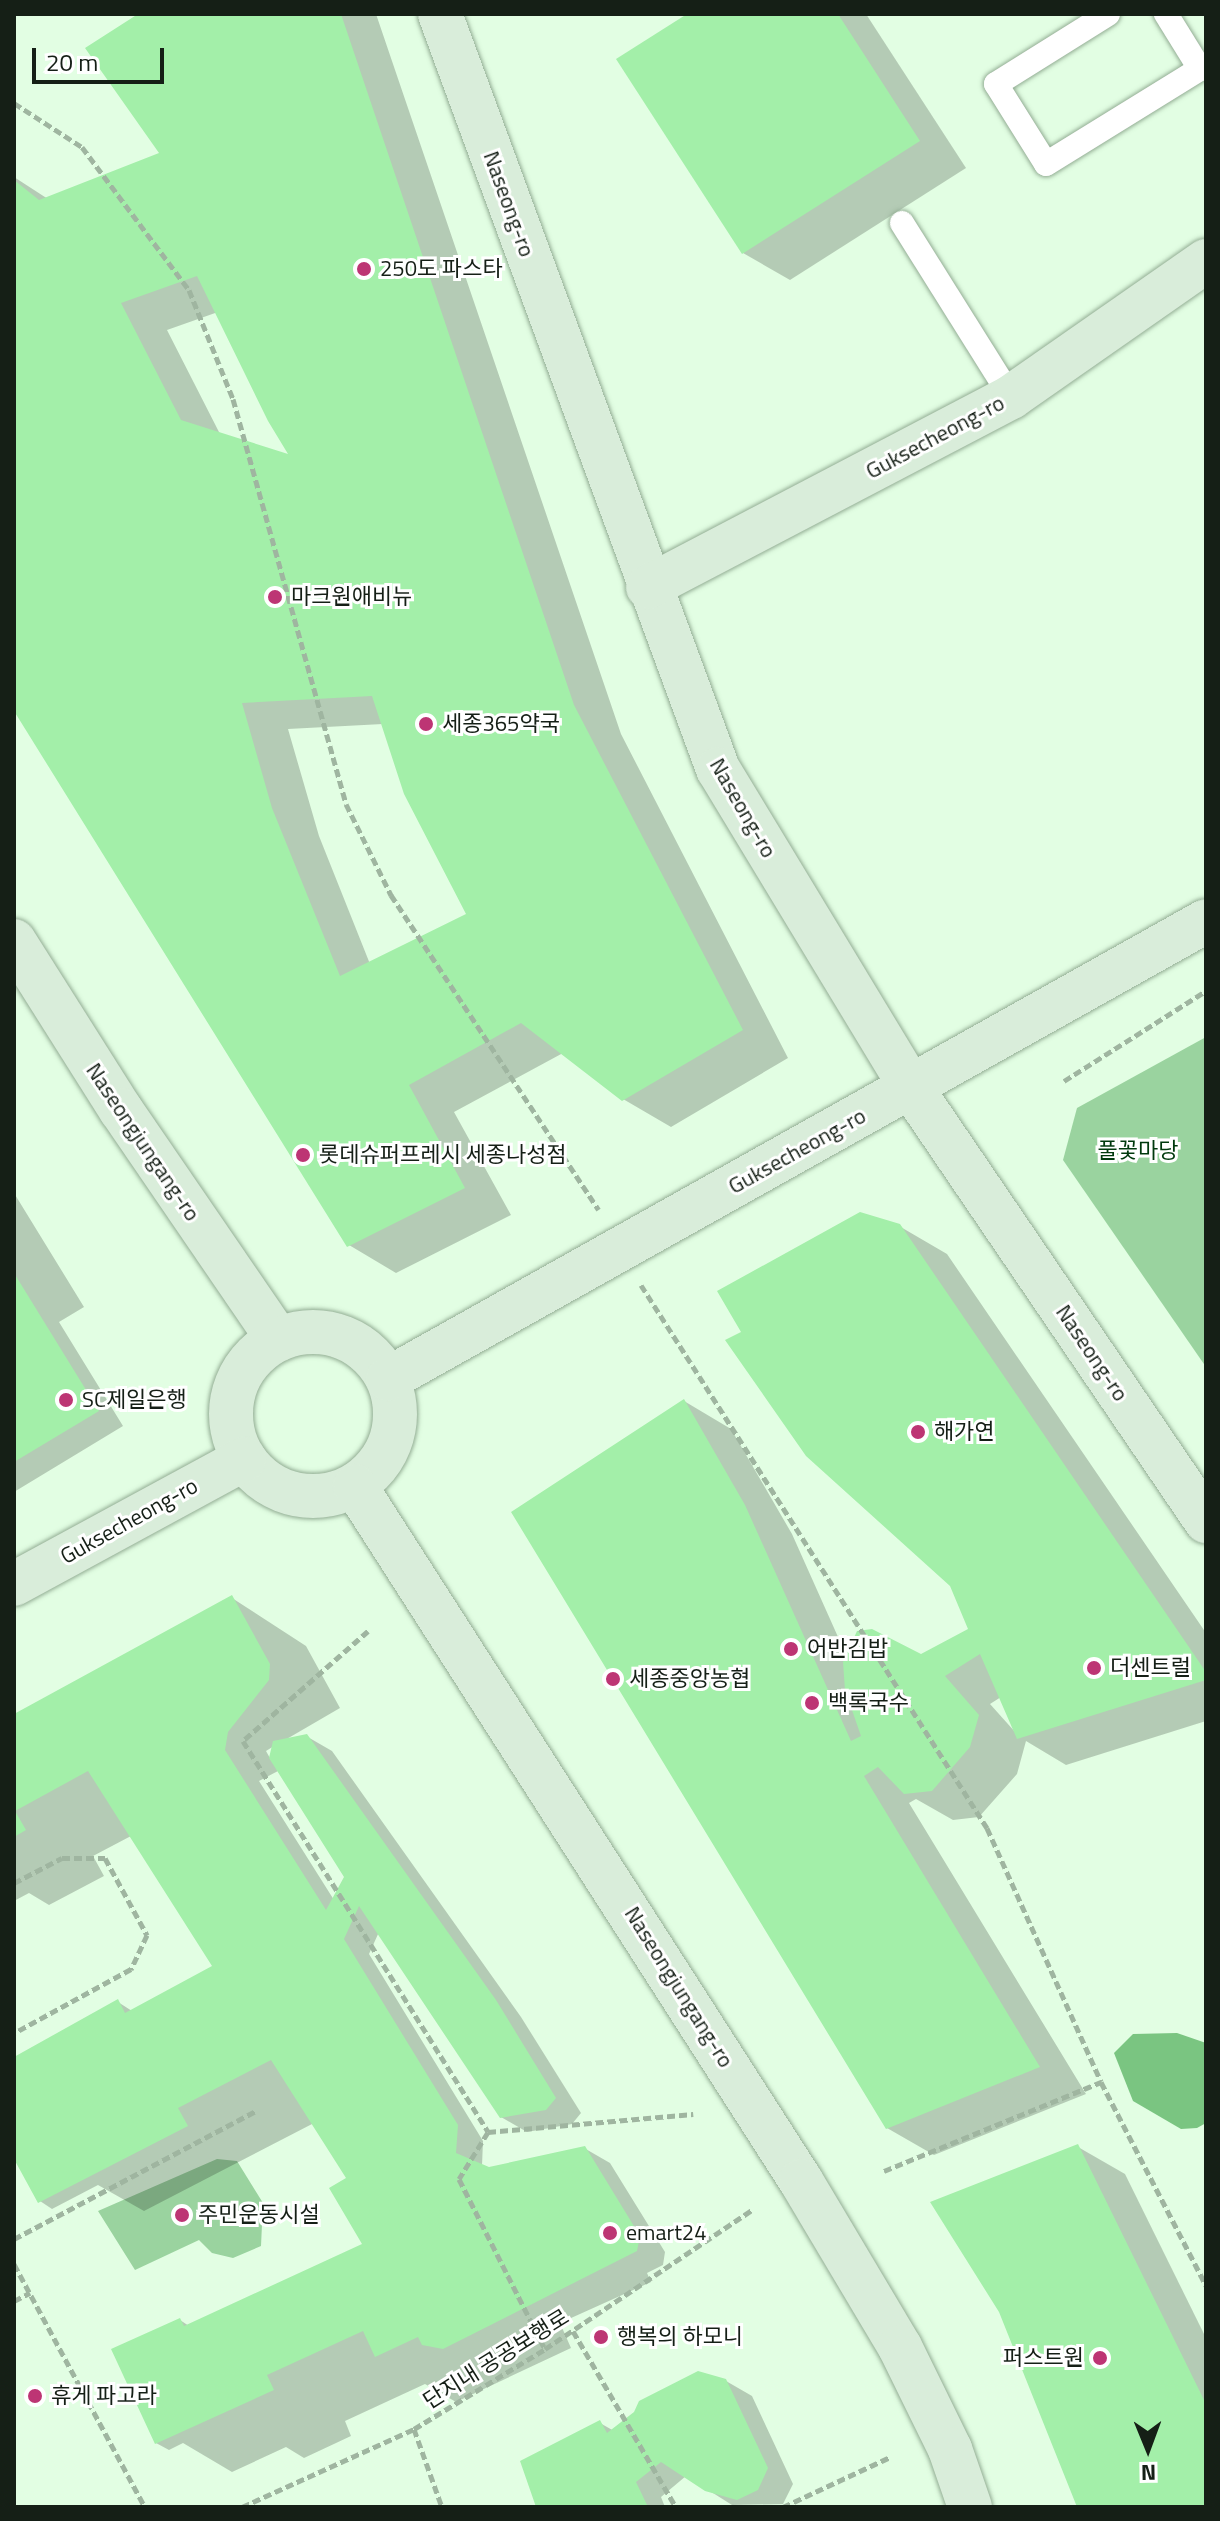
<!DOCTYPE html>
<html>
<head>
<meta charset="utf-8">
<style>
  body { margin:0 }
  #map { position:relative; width:1220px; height:2521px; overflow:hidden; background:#e2fee3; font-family:"Titillium Web","Noto Sans KR",sans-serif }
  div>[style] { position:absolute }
  .green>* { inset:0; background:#9ad39f }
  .water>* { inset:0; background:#7ac581 }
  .shadow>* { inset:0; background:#0003 }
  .building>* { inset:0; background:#a3efa9 }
  .path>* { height:5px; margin-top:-2.5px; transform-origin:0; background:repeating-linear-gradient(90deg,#9fb5a0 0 8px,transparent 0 12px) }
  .roads { filter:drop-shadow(0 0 2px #93ad94) drop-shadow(0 0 2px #93ad94) }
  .lane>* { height:24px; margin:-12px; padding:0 12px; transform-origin:12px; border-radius:12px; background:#fff }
  .secondary>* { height:44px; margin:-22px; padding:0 22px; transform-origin:22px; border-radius:22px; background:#d9edda }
  .secondary>.ring { margin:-22px; padding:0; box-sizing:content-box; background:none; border:44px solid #d9edda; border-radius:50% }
  .dots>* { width:22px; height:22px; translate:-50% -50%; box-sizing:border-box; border:4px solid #fff; border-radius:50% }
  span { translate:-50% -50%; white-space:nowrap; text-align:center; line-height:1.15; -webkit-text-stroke:6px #fff; paint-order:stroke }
  .street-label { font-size:22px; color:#151f16 }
  .poi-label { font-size:22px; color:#151f16 }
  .left { translate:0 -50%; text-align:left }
  .right { translate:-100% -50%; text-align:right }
  .park-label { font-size:22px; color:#00390d }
  .frame { position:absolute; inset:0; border:16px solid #151f16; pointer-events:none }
  .north { position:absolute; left:1108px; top:2409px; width:80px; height:80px; -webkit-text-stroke:6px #fff; paint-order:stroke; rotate:179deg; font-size:22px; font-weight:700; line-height:32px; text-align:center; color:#151f16 }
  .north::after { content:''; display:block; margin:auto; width:28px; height:36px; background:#151f16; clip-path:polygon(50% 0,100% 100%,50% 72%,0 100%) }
  .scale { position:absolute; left:32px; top:48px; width:132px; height:36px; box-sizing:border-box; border:4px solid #151f16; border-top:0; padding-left:10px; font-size:24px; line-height:28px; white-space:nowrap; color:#151f16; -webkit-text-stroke:6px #fff; paint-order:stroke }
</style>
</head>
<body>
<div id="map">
  <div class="green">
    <div style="clip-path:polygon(1206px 1037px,1206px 1367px,1063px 1160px,1077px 1108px)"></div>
    <div style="clip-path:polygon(217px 2159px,237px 2161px,263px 2203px,261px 2246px,233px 2258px,212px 2253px,199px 2240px,135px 2270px,98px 2211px)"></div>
  </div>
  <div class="water">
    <div style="clip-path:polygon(1177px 2033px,1206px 2043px,1206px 2123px,1197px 2128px,1181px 2129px,1133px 2101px,1114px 2053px,1133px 2034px)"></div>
  </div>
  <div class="shadow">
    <div style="clip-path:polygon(evenodd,142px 14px,376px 14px,621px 734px,788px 1058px,671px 1127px,623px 1099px,563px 1053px,454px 1112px,511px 1215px,396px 1273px,349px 1245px,14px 705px,14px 177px,48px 199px,162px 154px,142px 14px,218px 312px,292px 457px,220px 434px,167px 330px,218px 312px,142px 14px,383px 724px,469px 915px,370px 964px,319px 836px,288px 729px,383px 724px)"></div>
    <div style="clip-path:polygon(691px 14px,866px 14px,966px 168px,790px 280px,743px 253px)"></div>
    <div style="clip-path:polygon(14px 1193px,84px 1307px,59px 1322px,123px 1426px,14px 1492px)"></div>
    <div style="clip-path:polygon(evenodd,899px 1226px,947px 1254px,1206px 1633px,1206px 1721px,1066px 1765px,1026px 1741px,1017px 1774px,979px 1817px,953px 1820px,916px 1799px,909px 1803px,1086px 2094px,934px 2155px,887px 2128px,684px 1401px,731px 1429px,792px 1534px,847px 1657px,921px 1656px,971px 1630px,899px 1226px,1001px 1697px,1016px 1733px,990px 1704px,1001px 1697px)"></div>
    <div style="clip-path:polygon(evenodd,232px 1598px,306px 1646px,340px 1708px,285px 1740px,306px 1736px,332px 1751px,521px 2017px,581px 2113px,572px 2124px,527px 2132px,501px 2117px,379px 1932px,369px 1954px,483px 2141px,482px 2166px,489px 2169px,584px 2148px,610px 2163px,665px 2252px,663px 2265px,647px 2273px,651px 2282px,560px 2323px,571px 2348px,456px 2402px,425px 2384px,345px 2421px,351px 2436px,304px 2458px,286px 2447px,232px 2472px,183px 2443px,169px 2450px,156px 2443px,180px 2320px,189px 2326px,365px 2245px,349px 2178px,314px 2123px,144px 2211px,98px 2185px,52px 2209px,40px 2201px,14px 2155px,14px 2059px,118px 2002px,132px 2011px,215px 1967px,131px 1836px,93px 1856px,104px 1876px,49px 1905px,29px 1893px,14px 1901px,14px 1716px,232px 1598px,274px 1746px,271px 1760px,266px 1751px,274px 1746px,232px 1598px,278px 1771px,346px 1877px,334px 1900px,259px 1781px,278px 1771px)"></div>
    <div style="clip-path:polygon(1078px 2147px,1125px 2174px,1206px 2338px,1206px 2507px,1079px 2507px)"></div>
    <div style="clip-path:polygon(726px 2381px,752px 2396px,793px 2484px,783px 2504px,732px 2505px,686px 2476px,661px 2497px,665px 2507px,538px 2507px,600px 2423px,614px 2431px)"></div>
  </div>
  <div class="building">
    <div style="clip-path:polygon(evenodd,138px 14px,341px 14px,574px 705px,743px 1030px,622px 1101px,521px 1023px,409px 1085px,465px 1188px,347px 1247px,14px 711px,14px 180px,39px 200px,159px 153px,85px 48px,138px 14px,197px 276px,268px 421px,288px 454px,181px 420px,121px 303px,197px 276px,138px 14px,372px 696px,404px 794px,466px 914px,340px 976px,272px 808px,242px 703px,372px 696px)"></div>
    <div style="clip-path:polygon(687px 14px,838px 14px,920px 141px,742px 254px,616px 59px)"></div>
    <div style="clip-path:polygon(860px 1212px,900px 1224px,1206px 1672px,1206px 1680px,1017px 1739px,980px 1654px,945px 1676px,979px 1715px,970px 1747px,932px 1791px,904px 1794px,878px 1767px,864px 1776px,1040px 2067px,886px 2129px,511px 1512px,684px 1399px,745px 1505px,851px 1741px,861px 1736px,845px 1690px,843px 1662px,857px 1631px,872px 1629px,921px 1654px,968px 1629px,950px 1586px,806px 1456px,725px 1340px,741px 1332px,717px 1291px)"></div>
    <div style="clip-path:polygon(14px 1273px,99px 1411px,14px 1462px)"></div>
    <div style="clip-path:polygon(232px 1595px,270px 1664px,269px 1680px,228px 1732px,225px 1750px,326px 1910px,344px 1877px,269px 1758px,273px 1741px,307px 1734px,496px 2000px,556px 2098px,546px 2110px,500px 2118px,359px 1906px,344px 1939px,458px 2125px,456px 2153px,489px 2167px,585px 2146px,640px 2236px,637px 2251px,443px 2349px,422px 2345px,418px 2337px,375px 2357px,363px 2331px,267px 2375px,274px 2390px,155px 2444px,111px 2349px,180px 2318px,184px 2326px,362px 2244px,329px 2188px,346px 2178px,271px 2060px,178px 2108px,188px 2126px,38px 2203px,14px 2159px,14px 2057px,118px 1999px,125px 2013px,212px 1966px,88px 1771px,15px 1811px,26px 1830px,14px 1837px,14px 1714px)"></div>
    <div style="clip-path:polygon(1078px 2144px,1206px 2404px,1206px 2507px,1077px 2507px,999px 2312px,930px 2202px)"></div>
    <div style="clip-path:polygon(698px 2371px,726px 2379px,768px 2468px,758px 2490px,737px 2500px,705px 2491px,661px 2462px,636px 2482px,648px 2507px,536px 2507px,520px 2461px,600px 2420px,607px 2433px,634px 2412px,639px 2401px)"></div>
  </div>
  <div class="path">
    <div style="left:14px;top:103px;width:81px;rotate:32.9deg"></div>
    <div style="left:82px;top:147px;width:179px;rotate:53.2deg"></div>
    <div style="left:189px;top:290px;width:118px;rotate:68deg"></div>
    <div style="left:233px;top:399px;width:420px;rotate:74.4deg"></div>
    <div style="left:346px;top:804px;width:102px;rotate:63.7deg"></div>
    <div style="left:391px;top:895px;width:377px;rotate:56.6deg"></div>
    <div style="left:1064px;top:1081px;width:168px;rotate:-32.4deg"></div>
    <div style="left:641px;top:1285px;width:644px;rotate:57.49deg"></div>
    <div style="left:987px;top:1828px;width:278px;rotate:65.8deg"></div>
    <div style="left:1101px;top:2082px;width:229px;rotate:62.7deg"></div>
    <div style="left:368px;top:1631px;width:167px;rotate:138.7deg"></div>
    <div style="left:243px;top:1741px;width:461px;rotate:57.9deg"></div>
    <div style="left:488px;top:2132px;width:55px;rotate:121.7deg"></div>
    <div style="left:459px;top:2179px;width:191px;rotate:63.2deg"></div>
    <div style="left:14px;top:1883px;width:54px;rotate:-27.5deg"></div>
    <div style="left:62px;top:1858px;width:43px"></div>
    <div style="left:105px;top:1858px;width:88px;rotate:61.4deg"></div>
    <div style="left:147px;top:1935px;width:38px;rotate:115deg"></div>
    <div style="left:131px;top:1969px;width:133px;rotate:151.3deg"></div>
    <div style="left:488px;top:2132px;width:206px;rotate:-5deg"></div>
    <div style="left:884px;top:2171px;width:235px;rotate:-22.3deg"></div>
    <div style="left:14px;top:2239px;width:274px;rotate:-27.9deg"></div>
    <div style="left:14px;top:2264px;width:276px;rotate:61.7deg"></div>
    <div style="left:14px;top:2301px;width:18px;rotate:-27deg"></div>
    <div style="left:573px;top:2331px;width:204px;rotate:59.7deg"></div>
    <div style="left:414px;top:2429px;width:83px;rotate:70.3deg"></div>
    <div style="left:242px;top:2507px;width:189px;rotate:-24.4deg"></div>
    <div style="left:414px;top:2429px;width:153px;rotate:-31.4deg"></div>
    <div style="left:545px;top:2349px;width:249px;rotate:-33.9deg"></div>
    <div style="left:783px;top:2507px;width:118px;rotate:-25deg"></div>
  </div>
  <div class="roads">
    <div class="lane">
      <div style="left:1108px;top:14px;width:132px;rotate:148deg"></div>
      <div style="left:996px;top:84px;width:94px;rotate:58deg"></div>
      <div style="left:1046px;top:164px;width:181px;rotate:-31.7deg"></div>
      <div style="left:1200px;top:69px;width:65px;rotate:-121.7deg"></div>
      <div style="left:902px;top:223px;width:205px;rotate:57.9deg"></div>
    </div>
    <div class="secondary">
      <div style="left:440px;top:14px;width:805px;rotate:69.79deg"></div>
      <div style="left:718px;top:769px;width:374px;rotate:58.8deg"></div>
      <div style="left:912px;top:1089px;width:523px;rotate:55.76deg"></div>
      <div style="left:648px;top:587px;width:410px;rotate:-27.6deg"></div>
      <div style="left:1011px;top:397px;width:238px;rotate:-34.9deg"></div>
      <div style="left:14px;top:941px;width:200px;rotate:57.7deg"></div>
      <div style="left:121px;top:1110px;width:278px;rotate:55.6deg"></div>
      <div class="ring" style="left:231px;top:1332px;width:120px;height:120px"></div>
      <div style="left:388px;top:1379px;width:937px;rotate:-29.24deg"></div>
      <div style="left:355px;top:1486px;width:826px;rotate:57.31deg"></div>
      <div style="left:801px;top:2181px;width:193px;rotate:59.2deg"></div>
      <div style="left:900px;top:2347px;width:114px;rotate:63.9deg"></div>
      <div style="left:950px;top:2449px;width:61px;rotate:71deg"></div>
      <div style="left:14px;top:1584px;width:262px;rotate:-28.5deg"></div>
    </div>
  </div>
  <div class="dots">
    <div style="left:364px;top:269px;background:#bd3574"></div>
    <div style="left:275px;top:597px;background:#bd3574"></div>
    <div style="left:426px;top:724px;background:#bd3574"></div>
    <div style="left:303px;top:1155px;background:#bd3574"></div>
    <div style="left:66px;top:1400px;background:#bd3574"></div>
    <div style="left:918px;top:1432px;background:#bd3574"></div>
    <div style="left:791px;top:1649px;background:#bd3574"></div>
    <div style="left:1094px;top:1668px;background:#bd3574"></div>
    <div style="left:613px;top:1679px;background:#bd3574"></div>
    <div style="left:812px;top:1703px;background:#bd3574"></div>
    <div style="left:182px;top:2215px;background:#bd3574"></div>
    <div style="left:610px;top:2233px;background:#bd3574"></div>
    <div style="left:601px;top:2337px;background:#bd3574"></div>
    <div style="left:1100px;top:2358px;background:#bd3574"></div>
    <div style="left:35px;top:2396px;background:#bd3574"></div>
  </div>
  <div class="street-label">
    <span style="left:509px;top:204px;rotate:70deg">Naseong-ro</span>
    <span style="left:935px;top:437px;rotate:-28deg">Guksecheong-ro</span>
    <span style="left:743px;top:808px;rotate:60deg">Naseong-ro</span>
    <span style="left:143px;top:1142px;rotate:56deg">Naseongjungang-ro</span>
    <span style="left:797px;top:1151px;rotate:-29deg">Guksecheong-ro</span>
    <span style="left:1092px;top:1353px;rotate:56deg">Naseong-ro</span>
    <span style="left:129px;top:1521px;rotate:-29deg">Guksecheong-ro</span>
    <span style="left:679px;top:1987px;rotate:58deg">Naseongjungang-ro</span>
    <span style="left:496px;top:2359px;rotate:-32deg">단지내 공공보행로</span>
  </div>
  <div class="poi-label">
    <span class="left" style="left:380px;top:269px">250도 파스타</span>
    <span class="left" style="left:291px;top:597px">마크원애비뉴</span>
    <span class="left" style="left:442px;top:724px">세종365약국</span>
    <span class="left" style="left:319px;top:1155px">롯데슈퍼프레시 세종나성점</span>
    <span class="left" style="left:82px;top:1400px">SC제일은행</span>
    <span class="left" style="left:934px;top:1432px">해가연</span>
    <span class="left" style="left:807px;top:1649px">어반김밥</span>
    <span class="left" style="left:1110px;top:1668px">더센트럴</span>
    <span class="left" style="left:629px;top:1679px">세종중앙농협</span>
    <span class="left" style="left:828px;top:1703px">백록국수</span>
    <span class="left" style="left:198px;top:2215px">주민운동시설</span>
    <span class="left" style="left:626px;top:2233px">emart24</span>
    <span class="left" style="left:617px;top:2337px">행복의 하모니</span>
    <span class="right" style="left:1084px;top:2358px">퍼스트원</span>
    <span class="left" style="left:51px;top:2396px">휴게 파고라</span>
  </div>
  <div class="park-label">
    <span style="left:1138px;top:1151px">풀꽃마당</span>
  </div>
  <div class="frame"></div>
  <div class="north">N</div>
  <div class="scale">20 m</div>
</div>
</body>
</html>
